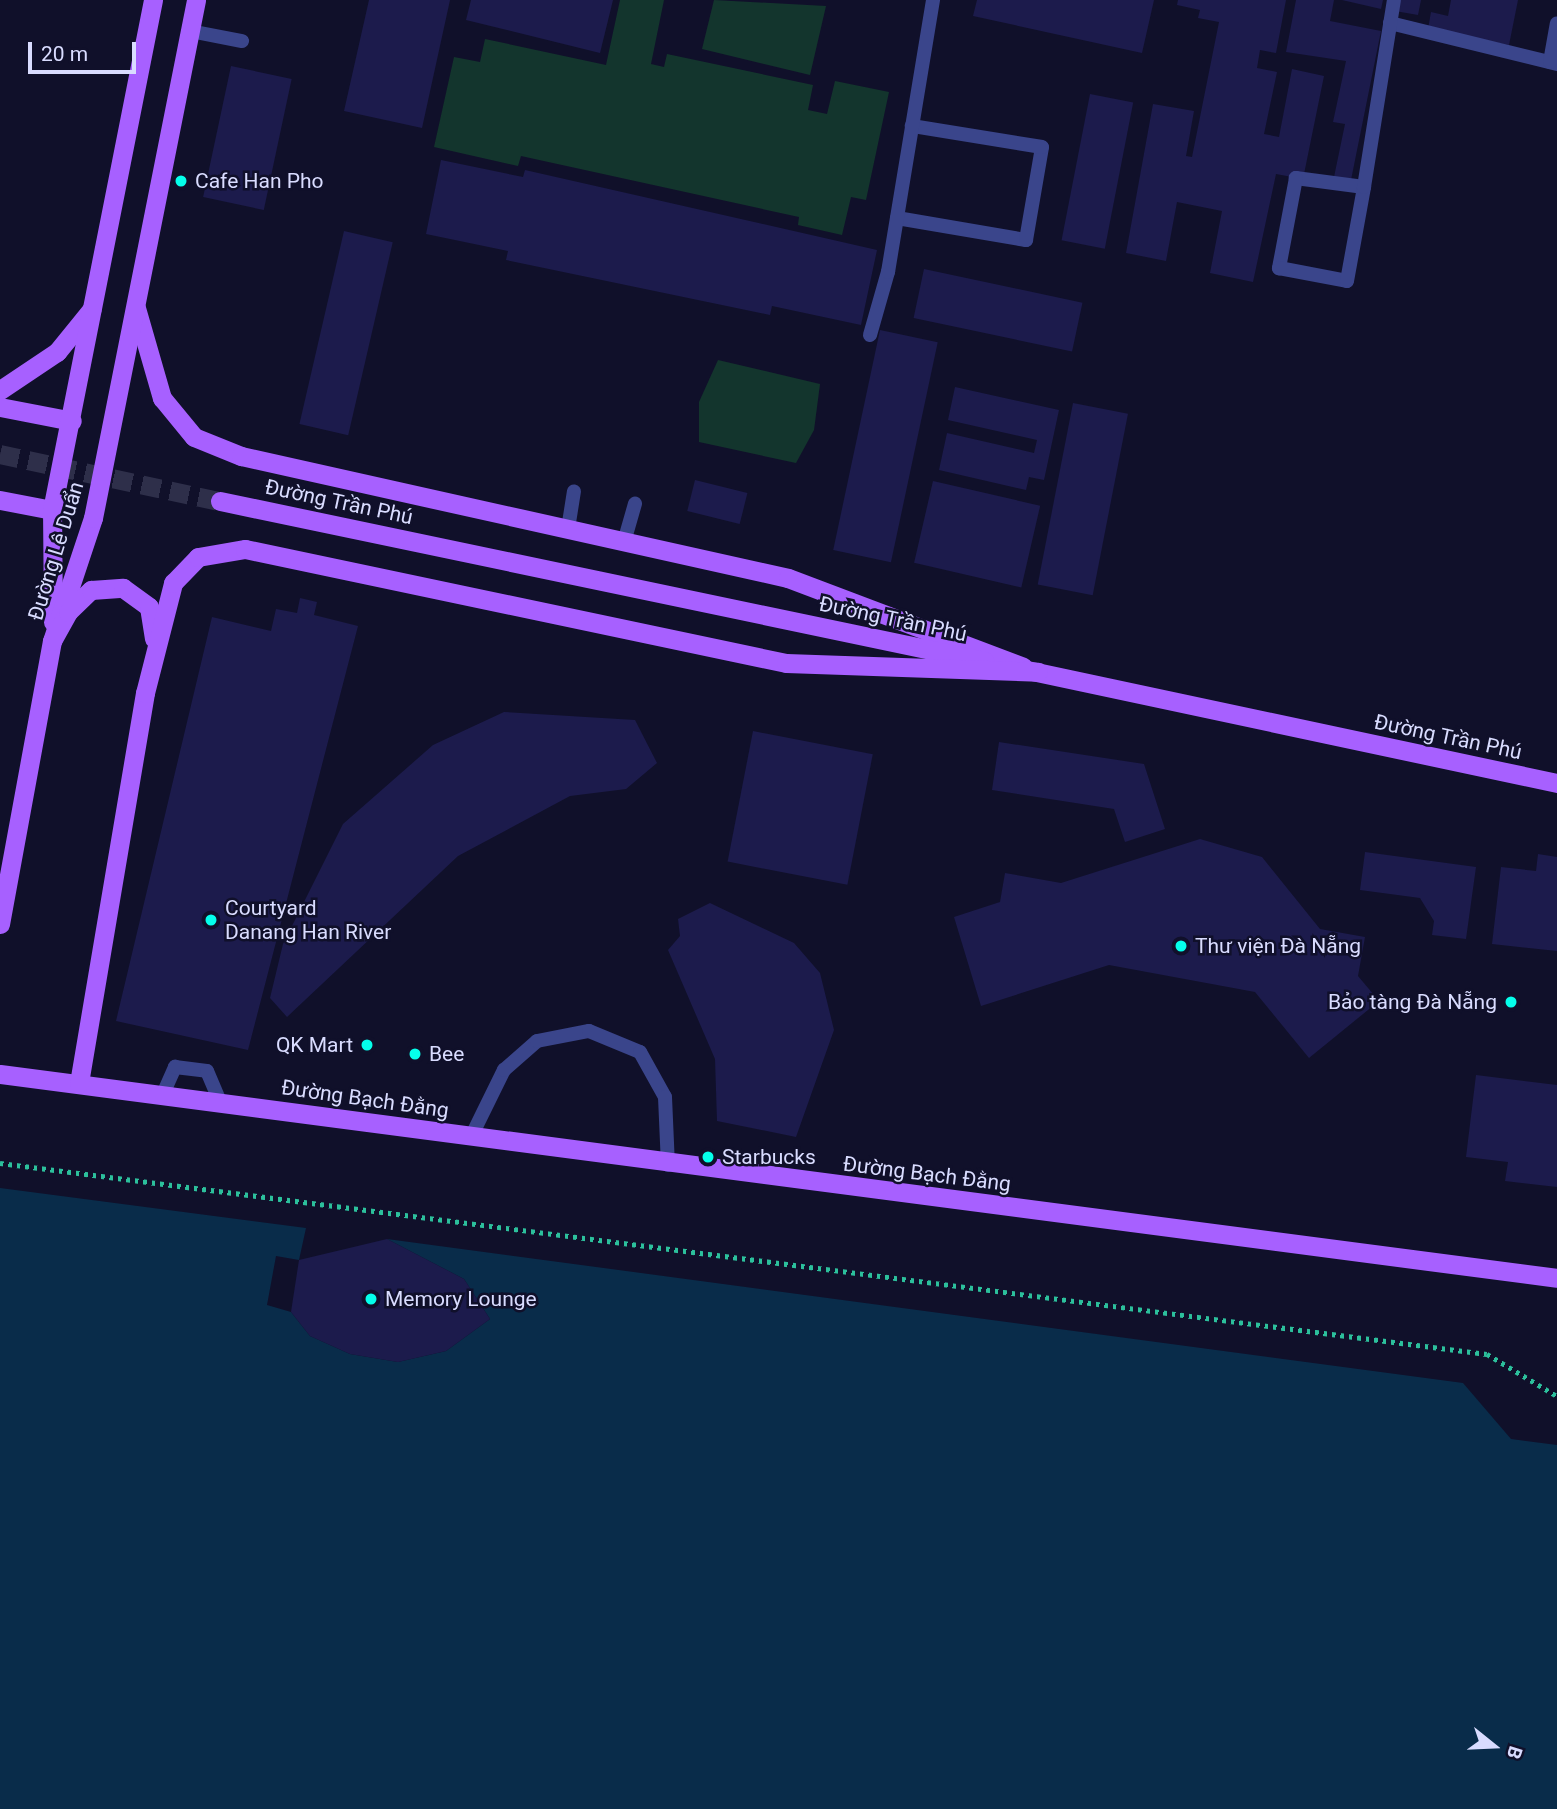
<!DOCTYPE html>
<html>
<head>
<meta charset="utf-8">
<style>
  body { margin:0 }
  #map { position:relative; width:1557px; height:1809px; overflow:hidden; background:#10102a; font-family:Roboto,sans-serif }
  div>[style] { position:absolute }
  .green>* { inset:0; background:#13352d }
  .water>* { inset:0; background:#092c4a }
  .building>* { inset:0; background:#1c1b4c; transform-origin:0 0 }
  .primary-tunnel>* { height:19px; margin-top:-9.5px; transform-origin:0; background:repeating-linear-gradient(90deg,#2e2f4a 0 19px,transparent 0 29px) }
  .path>* { height:4.5px; margin-top:-2.25px; transform-origin:0; background:repeating-linear-gradient(90deg,#2cc09c 0 3.5px,transparent 0 8.5px) }
  .service>* { height:14px; margin:-7px; padding:0 7px; transform-origin:7px; border-radius:7px; background:#3a458b }
  .minor>* { height:14px; margin:-7px; padding:0 7px; transform-origin:7px; border-radius:7px; background:#3a458b }
  .primary>* { height:19px; margin:-9.5px; padding:0 9.5px; transform-origin:9.5px; border-radius:9.5px; background:#a760ff }
  .dots>* { width:19px; height:19px; translate:-50% -50%; box-sizing:border-box; border:4px solid #10102a; border-radius:50% }
  span { translate:-50% -50%; white-space:nowrap; text-align:center; line-height:1.15; -webkit-text-stroke:5px #10102a; paint-order:stroke }
  .poi-label { font-size:21px; color:#d9dcff }
  .left { translate:0 -50%; text-align:left }
  .right { translate:-100% -50%; text-align:right }
  .street-label { font-size:21px; color:#d9dcff }
  .north { position:absolute; left:1459px; top:1711px; width:70px; height:70px; -webkit-text-stroke:5px #10102a; paint-order:stroke; rotate:108deg; font-size:19px; font-weight:700; line-height:28px; text-align:center; color:#d9dcff }
  .north::after { content:''; display:block; margin:auto; width:24px; height:32px; background:#d9dcff; clip-path:polygon(50% 0,100% 100%,50% 72%,0 100%) }
  .scale { position:absolute; left:28px; top:42px; width:108px; height:32px; box-sizing:border-box; border:4px solid #d9dcff; border-top:0; padding-left:9px; font-size:21px; line-height:24px; white-space:nowrap; color:#d9dcff; -webkit-text-stroke:5px #10102a; paint-order:stroke }
</style>
</head>
<body>
<div id="map">
  <div class="green">
    <div style="clip-path:polygon(620px 0,664px 0,651px 64px,664px 67px,667px 54px,813px 85px,808px 110px,827px 114px,835px 81px,889px 92px,866px 200px,851px 197px,842px 235px,798px 225px,799px 217px,521px 156px,518px 166px,434px 147px,454px 57px,480px 62px,485px 39px,606px 65px)"></div>
    <div style="clip-path:polygon(714px 0,826px 6px,810px 75px,702px 49px)"></div>
    <div style="clip-path:polygon(718px 360px,820px 384px,814px 430px,796px 463px,699px 442px,699px 402px)"></div>
  </div>
  <div class="water">
    <div style="clip-path:polygon(0 1188px,306px 1228px,299px 1260px,276px 1256px,267px 1305px,291px 1312px,310px 1336px,350px 1354px,398px 1362px,446px 1351px,490px 1319px,464px 1279px,387px 1239px,1463px 1383px,1511px 1439px,1557px 1445px,1557px 1809px,0 1809px)"></div>
  </div>
  <div class="building">
    <div style="clip-path:polygon(369px 0,450px 0,422px 128px,344px 111px)"></div>
    <div style="clip-path:polygon(471px 0,613px 0,600px 53px,466px 20px)"></div>
    <div style="clip-path:polygon(977px 0,1154px 0,1142px 53px,973px 16px)"></div>
    <div style="clip-path:polygon(1178px 0,1286px 0,1276px 53px,1260px 50px,1257px 68px,1277px 72px,1264px 134px,1279px 137px,1292px 69px,1324px 76px,1303px 179px,1276px 174px,1253px 282px,1210px 273px,1222px 211px,1177px 202px,1166px 261px,1126px 253px,1153px 104px,1194px 111px,1186px 156px,1192px 157px,1219px 22px,1198px 18px,1200px 10px,1177px 5px)"></div>
    <div style="clip-path:polygon(1296px 0,1334px 0,1330px 21px,1381px 31px,1351px 180px,1334px 177px,1345px 124px,1333px 122px,1346px 61px,1286px 52px)"></div>
    <div style="clip-path:polygon(1342px 0,1383px 0,1381px 9px)"></div>
    <div style="clip-path:polygon(1398px 0,1421px 0,1418px 15px,1395px 11px)"></div>
    <div style="clip-path:polygon(1451px 0,1518px 0,1509px 45px,1428px 29px,1431px 12px,1448px 16px)"></div>
    <div style="left:231px;top:66px;width:62px;height:134px;rotate:12deg"></div>
    <div style="left:1090px;top:94px;width:44px;height:149px;rotate:11deg"></div>
    <div style="clip-path:polygon(441px 160px,523px 177px,525px 170px,877px 250px,861px 325px,772px 306px,770px 315px,506px 260px,508px 251px,426px 234px)"></div>
    <div style="left:344px;top:231px;width:50px;height:198px;rotate:13deg"></div>
    <div style="left:924px;top:269px;width:162px;height:50px;rotate:12deg"></div>
    <div style="left:880px;top:330px;width:59px;height:225px;rotate:12deg"></div>
    <div style="clip-path:polygon(955px 387px,1059px 410px,1044px 480px,1029px 477px,1026px 490px,939px 470px,947px 433px,1034px 453px,1037px 440px,948px 420px)"></div>
    <div style="left:1073px;top:403px;width:56px;height:185px;rotate:11deg"></div>
    <div style="left:695px;top:480px;width:54px;height:32px;rotate:14deg"></div>
    <div style="left:933px;top:481px;width:110px;height:84px;rotate:13deg"></div>
    <div style="clip-path:polygon(300px 598px,317px 602px,314px 615px,358px 626px,248px 1050px,116px 1021px,212px 617px,271px 631px,276px 609px,297px 613px)"></div>
    <div style="clip-path:polygon(504px 712px,635px 720px,657px 763px,626px 789px,570px 796px,458px 856px,287px 1017px,270px 998px,283px 944px,343px 824px,433px 745px)"></div>
    <div style="left:753px;top:731px;width:122px;height:133px;rotate:11deg"></div>
    <div style="clip-path:polygon(999px 742px,1144px 764px,1165px 829px,1125px 842px,1114px 809px,992px 790px)"></div>
    <div style="clip-path:polygon(1200px 839px,1262px 857px,1320px 929px,1365px 937px,1358px 976px,1379px 1001px,1309px 1058px,1255px 992px,1109px 965px,981px 1006px,954px 917px,1000px 902px,1005px 873px,1061px 883px)"></div>
    <div style="clip-path:polygon(1365px 852px,1476px 867px,1466px 939px,1432px 935px,1434px 921px,1420px 898px,1360px 890px)"></div>
    <div style="clip-path:polygon(1538px 854px,1557px 857px,1557px 951px,1492px 944px,1501px 867px,1536px 871px)"></div>
    <div style="clip-path:polygon(710px 903px,794px 943px,820px 973px,834px 1030px,796px 1137px,717px 1121px,715px 1059px,668px 950px,680px 936px,678px 919px)"></div>
    <div style="clip-path:polygon(1476px 1075px,1557px 1085px,1557px 1187px,1505px 1181px,1508px 1162px,1466px 1157px)"></div>
    <div style="clip-path:polygon(387px 1239px,464px 1279px,490px 1319px,446px 1351px,398px 1362px,350px 1354px,310px 1336px,291px 1312px,299px 1260px)"></div>
  </div>
  <div class="primary-tunnel">
    <div style="left:0;top:454px;width:225px;rotate:12.1deg"></div>
  </div>
  <div class="path">
    <div style="left:0;top:1163px;width:1499px;rotate:7.32deg"></div>
    <div style="left:1487px;top:1354px;width:82px;rotate:31deg"></div>
  </div>
  <div class="service">
    <div style="left:190px;top:31px;width:53px;rotate:10.9deg"></div>
    <div style="left:897px;top:218px;width:131px;rotate:9.7deg"></div>
    <div style="left:1026px;top:240px;width:94px;rotate:-80.2deg"></div>
    <div style="left:1042px;top:147px;width:132px;rotate:-170.8deg"></div>
    <div style="left:870px;top:335px;width:66px;rotate:-74.1deg"></div>
    <div style="left:888px;top:272px;width:276px;rotate:-80.6deg"></div>
    <div style="left:568px;top:529px;width:38px;rotate:-81deg"></div>
    <div style="left:624px;top:542px;width:40px;rotate:-74deg"></div>
    <div style="left:163px;top:1094px;width:30px;rotate:-66deg"></div>
    <div style="left:175px;top:1067px;width:32px;rotate:7deg"></div>
    <div style="left:207px;top:1071px;width:34px;rotate:67deg"></div>
    <div style="left:471px;top:1137px;width:75px;rotate:-63.8deg"></div>
    <div style="left:504px;top:1070px;width:44px;rotate:-41.3deg"></div>
    <div style="left:537px;top:1041px;width:53px;rotate:-10.9deg"></div>
    <div style="left:589px;top:1031px;width:55px;rotate:22.4deg"></div>
    <div style="left:640px;top:1052px;width:51px;rotate:60.9deg"></div>
    <div style="left:665px;top:1097px;width:68px;rotate:87.5deg"></div>
  </div>
  <div class="minor">
    <div style="left:1390px;top:23px;width:172px;rotate:13.8deg"></div>
    <div style="left:1550px;top:62px;width:39px;rotate:-80deg"></div>
    <div style="left:1364px;top:187px;width:69px;rotate:-172.5deg"></div>
    <div style="left:1296px;top:178px;width:92px;rotate:100.7deg"></div>
    <div style="left:1279px;top:268px;width:69px;rotate:10.8deg"></div>
    <div style="left:1347px;top:281px;width:96px;rotate:-79.7deg"></div>
    <div style="left:1364px;top:187px;width:189px;rotate:-80.9deg"></div>
  </div>
  <div class="primary">
    <div style="left:136px;top:308px;width:94px;rotate:73.9deg"></div>
    <div style="left:162px;top:398px;width:50px;rotate:50.6deg"></div>
    <div style="left:194px;top:437px;width:51px;rotate:22deg"></div>
    <div style="left:241px;top:456px;width:560px;rotate:12.57deg"></div>
    <div style="left:788px;top:578px;width:251px;rotate:20.7deg"></div>
    <div style="left:0;top:390px;width:69px;rotate:-33.7deg"></div>
    <div style="left:57px;top:352px;width:55px;rotate:-50.9deg"></div>
    <div style="left:0;top:407px;width:73px;rotate:11deg"></div>
    <div style="left:0;top:500px;width:53px;rotate:10.9deg"></div>
    <div style="left:220px;top:501px;width:781px;rotate:11.83deg"></div>
    <div style="left:53px;top:622px;width:112px;rotate:-90.5deg"></div>
    <div style="left:52px;top:510px;width:520px;rotate:-78.8deg"></div>
    <div style="left:52px;top:641px;width:130px;rotate:-71.6deg"></div>
    <div style="left:93px;top:518px;width:528px;rotate:-78.75deg"></div>
    <div style="left:1027px;top:670px;width:542px;rotate:12.04deg"></div>
    <div style="left:0;top:924px;width:288px;rotate:-79.6deg"></div>
    <div style="left:52px;top:641px;width:33px;rotate:-61deg"></div>
    <div style="left:68px;top:612px;width:32px;rotate:-44deg"></div>
    <div style="left:91px;top:590px;width:32px;rotate:-4deg"></div>
    <div style="left:123px;top:588px;width:32px;rotate:36deg"></div>
    <div style="left:149px;top:607px;width:32px;rotate:81deg"></div>
    <div style="left:0;top:1074px;width:1570px;rotate:7.46deg"></div>
    <div style="left:79px;top:1083px;width:396px;rotate:-80.4deg"></div>
    <div style="left:145px;top:693px;width:114px;rotate:-75.7deg"></div>
    <div style="left:173px;top:583px;width:36px;rotate:-46deg"></div>
    <div style="left:198px;top:557px;width:48px;rotate:-9.7deg"></div>
    <div style="left:245px;top:549px;width:553px;rotate:11.9deg"></div>
    <div style="left:786px;top:663px;width:252px;rotate:2deg"></div>
  </div>
  <div class="dots">
    <div style="left:181px;top:181px;background:#05ffeb"></div>
    <div style="left:211px;top:920px;background:#05ffeb"></div>
    <div style="left:1181px;top:946px;background:#05ffeb"></div>
    <div style="left:1511px;top:1002px;background:#05ffeb"></div>
    <div style="left:367px;top:1045px;background:#05ffeb"></div>
    <div style="left:415px;top:1054px;background:#05ffeb"></div>
    <div style="left:708px;top:1157px;background:#05ffeb"></div>
    <div style="left:371px;top:1299px;background:#05ffeb"></div>
  </div>
  <div class="poi-label">
    <span class="left" style="left:195px;top:181px">Cafe Han Pho</span>
    <span class="left" style="left:225px;top:920px">Courtyard<br>Danang Han River</span>
    <span class="left" style="left:1195px;top:946px">Thư viện Đà Nẵng</span>
    <span class="right" style="left:1497px;top:1002px">Bảo tàng Đà Nẵng</span>
    <span class="right" style="left:353px;top:1045px">QK Mart</span>
    <span class="left" style="left:429px;top:1054px">Bee</span>
    <span class="left" style="left:722px;top:1157px">Starbucks</span>
    <span class="left" style="left:385px;top:1299px">Memory Lounge</span>
  </div>
  <div class="street-label">
    <span style="left:339px;top:502px;rotate:12deg">Đường Trần Phú</span>
    <span style="left:56px;top:551px;rotate:-73deg">Đường Lê Duẩn</span>
    <span style="left:893px;top:619px;rotate:12deg">Đường Trần Phú</span>
    <span style="left:1448px;top:737px;rotate:12deg">Đường Trần Phú</span>
    <span style="left:365px;top:1099px;rotate:8deg">Đường Bạch Đằng</span>
    <span style="left:927px;top:1174px;rotate:7deg">Đường Bạch Đằng</span>
  </div>
  <div class="north">B</div>
  <div class="scale">20 m</div>
</div>
</body>
</html>
